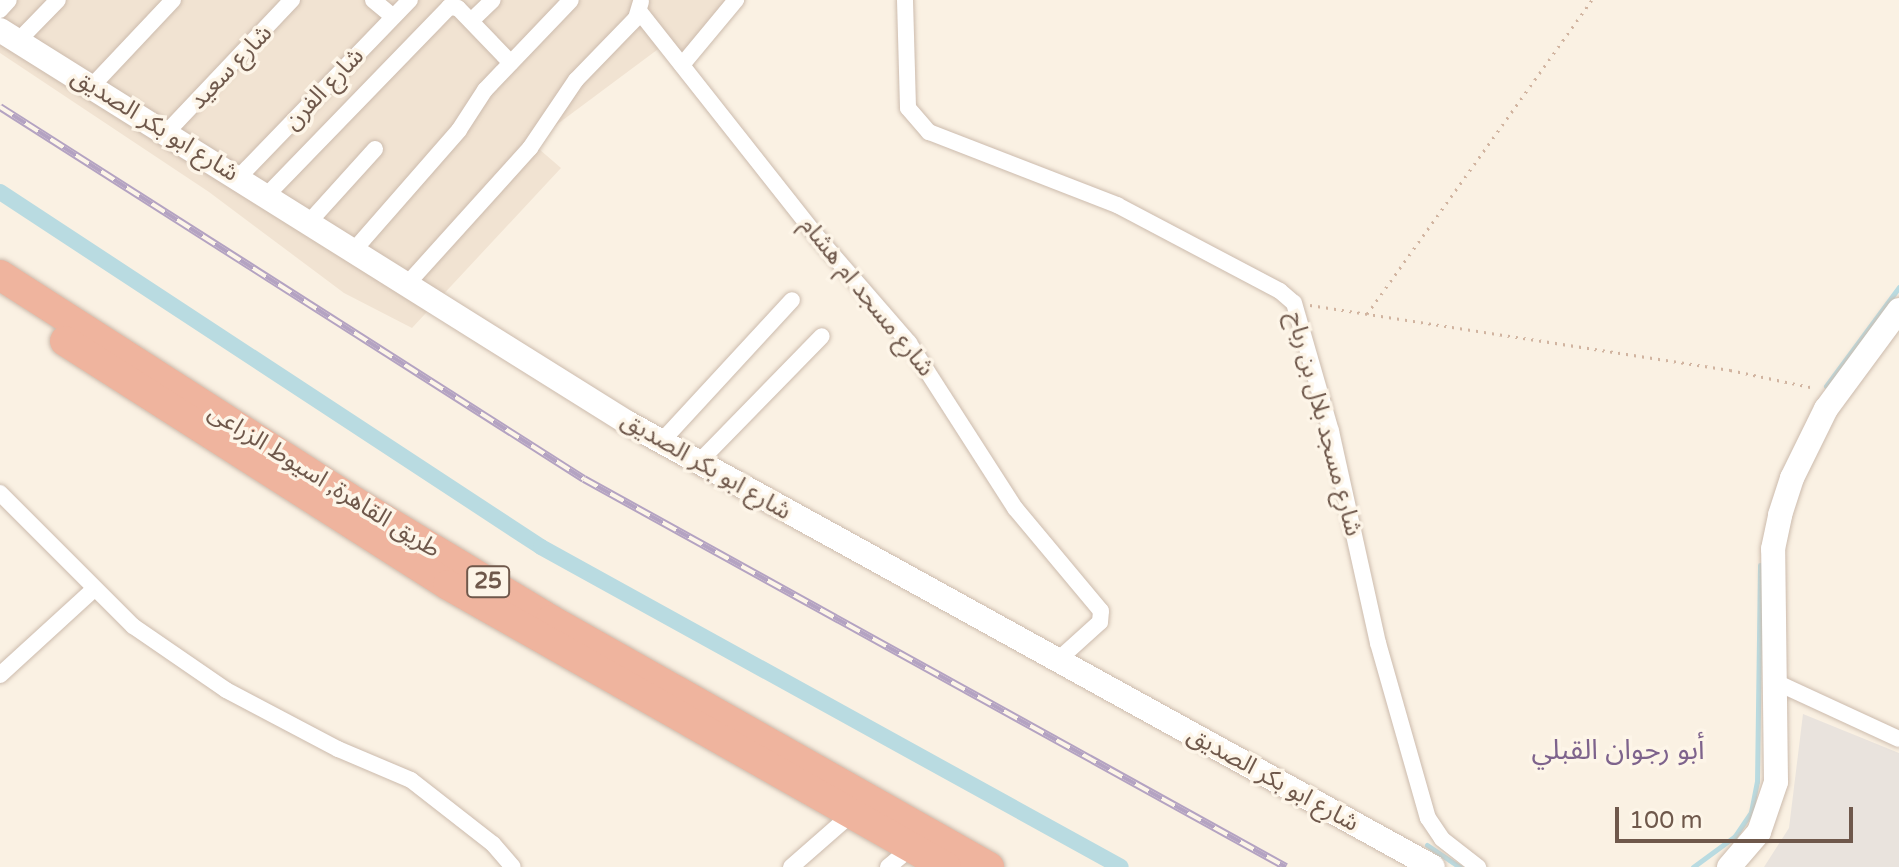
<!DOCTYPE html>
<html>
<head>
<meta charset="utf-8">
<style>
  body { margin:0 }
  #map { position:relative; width:1899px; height:867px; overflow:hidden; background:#faf1e3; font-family:"Varela Round","Noto Sans Arabic",sans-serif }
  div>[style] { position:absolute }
  .residential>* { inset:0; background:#f1e3d2 }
  .industrial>* { inset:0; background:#e9e3dd }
  .stream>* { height:5px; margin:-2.5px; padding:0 2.5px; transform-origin:2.5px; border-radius:2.5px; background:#b9dbe1 }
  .canal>* { height:16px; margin:-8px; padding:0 8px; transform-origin:8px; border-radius:8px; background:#b9dbe1 }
  .path>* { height:3px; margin-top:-1.5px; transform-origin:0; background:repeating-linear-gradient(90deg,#d1b4a0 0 2px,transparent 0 8px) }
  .roads { filter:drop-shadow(0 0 2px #ccbbad) drop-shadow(0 0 2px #ccbbad) }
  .street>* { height:16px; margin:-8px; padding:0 8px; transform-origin:8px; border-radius:8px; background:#fff }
  .secondary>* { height:24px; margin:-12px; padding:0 12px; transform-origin:12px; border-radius:12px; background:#fff }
  .highway>* { height:30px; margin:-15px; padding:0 15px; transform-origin:15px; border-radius:15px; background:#efb49e }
  .rail>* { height:8px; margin-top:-4px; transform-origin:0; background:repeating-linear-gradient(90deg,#fdf5e8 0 15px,#b4a3c2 0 30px); box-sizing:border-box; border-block:2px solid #b4a3c2 }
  span { translate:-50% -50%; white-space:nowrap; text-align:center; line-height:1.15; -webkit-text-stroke:7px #fdf5e8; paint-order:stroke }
  .shield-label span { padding:2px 6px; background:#fdf5e8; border:2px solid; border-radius:6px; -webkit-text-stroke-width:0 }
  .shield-label { font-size:22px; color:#6f584b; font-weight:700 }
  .street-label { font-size:24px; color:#6f584b }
  .quarter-label { font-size:28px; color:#7e638c }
  .scale { position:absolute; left:1615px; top:807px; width:238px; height:36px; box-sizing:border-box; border:4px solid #6f584b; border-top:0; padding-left:10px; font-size:24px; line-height:28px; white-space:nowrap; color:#6f584b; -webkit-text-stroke:6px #fdf5e8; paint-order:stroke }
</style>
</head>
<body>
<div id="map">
  <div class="residential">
    <div style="clip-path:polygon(0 0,738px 0,680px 59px,669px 41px,532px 143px,561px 168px,412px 328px,344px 293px,209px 192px,0 53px)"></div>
  </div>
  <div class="industrial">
    <div style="clip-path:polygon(1803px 714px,1899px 753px,1899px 867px,1764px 867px,1789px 828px)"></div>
  </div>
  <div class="stream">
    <div style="left:1826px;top:386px;width:123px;rotate:-53.6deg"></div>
    <div style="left:1427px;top:845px;width:40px;rotate:34deg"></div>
    <div style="left:1693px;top:867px;width:52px;rotate:-36.4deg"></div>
    <div style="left:1735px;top:836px;width:29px;rotate:-56deg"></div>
    <div style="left:1751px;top:812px;width:31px;rotate:-79deg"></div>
    <div style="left:1757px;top:782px;width:217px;rotate:-89.2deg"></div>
  </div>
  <div class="canal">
    <div style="left:0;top:192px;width:647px;rotate:33.27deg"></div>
    <div style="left:541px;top:547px;width:662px;rotate:28.89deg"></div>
  </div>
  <div class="path">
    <div style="left:1310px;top:305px;width:425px;rotate:8.8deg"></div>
    <div style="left:1730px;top:370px;width:87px;rotate:12deg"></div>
    <div style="left:1367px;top:314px;width:386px;rotate:-54.4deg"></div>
  </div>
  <div class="roads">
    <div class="street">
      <div style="left:373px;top:0;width:26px;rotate:40deg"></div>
      <div style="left:905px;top:0;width:108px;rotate:88.4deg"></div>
      <div style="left:908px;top:108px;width:32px;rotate:49deg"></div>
      <div style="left:929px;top:132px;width:202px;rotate:21.2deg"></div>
      <div style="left:1117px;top:205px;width:184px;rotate:27.8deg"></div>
      <div style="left:1280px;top:291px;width:18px;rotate:41deg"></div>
      <div style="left:1294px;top:303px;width:133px;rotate:73.9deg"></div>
      <div style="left:1331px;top:431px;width:217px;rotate:77.5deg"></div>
      <div style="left:1378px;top:643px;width:182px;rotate:74.1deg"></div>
      <div style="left:1428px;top:818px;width:25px;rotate:56deg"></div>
      <div style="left:1442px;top:839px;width:46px;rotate:37.9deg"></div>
      <div style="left:0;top:10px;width:13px;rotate:-48deg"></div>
      <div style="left:639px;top:11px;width:290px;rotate:51.7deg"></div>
      <div style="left:819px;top:239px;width:138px;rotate:49.1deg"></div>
      <div style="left:909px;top:343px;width:196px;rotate:57.3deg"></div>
      <div style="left:1015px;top:508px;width:134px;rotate:50.1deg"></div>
      <div style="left:1101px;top:611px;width:11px;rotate:95deg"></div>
      <div style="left:1100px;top:622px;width:57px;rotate:137.9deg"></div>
      <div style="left:471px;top:21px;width:30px;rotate:-44deg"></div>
      <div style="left:18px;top:41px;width:57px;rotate:-45.7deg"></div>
      <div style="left:682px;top:65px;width:85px;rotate:-50.3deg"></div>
      <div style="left:92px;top:86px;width:118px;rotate:-46.7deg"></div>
      <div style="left:167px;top:132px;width:182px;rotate:-46.6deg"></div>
      <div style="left:239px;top:177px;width:246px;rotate:-46deg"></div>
      <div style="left:267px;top:195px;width:262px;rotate:-45.9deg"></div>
      <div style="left:449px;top:7px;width:9px;rotate:6deg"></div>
      <div style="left:458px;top:8px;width:76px;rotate:46.1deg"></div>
      <div style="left:310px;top:221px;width:97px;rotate:-47.9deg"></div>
      <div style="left:355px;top:249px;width:158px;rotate:-48.8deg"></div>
      <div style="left:459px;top:130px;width:48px;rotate:-57deg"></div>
      <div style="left:485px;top:90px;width:124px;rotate:-46.3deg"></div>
      <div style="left:409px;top:282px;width:181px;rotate:-47.9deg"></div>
      <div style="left:530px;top:148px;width:82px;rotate:-55.9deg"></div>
      <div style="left:576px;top:80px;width:86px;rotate:-45.9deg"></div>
      <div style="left:636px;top:18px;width:17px;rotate:-73deg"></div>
      <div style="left:661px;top:442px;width:193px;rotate:-47.3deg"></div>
      <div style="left:698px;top:463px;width:177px;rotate:-45.7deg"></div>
      <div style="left:0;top:493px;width:188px;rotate:45deg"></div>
      <div style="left:133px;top:626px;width:113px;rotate:34.5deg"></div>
      <div style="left:226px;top:690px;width:127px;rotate:27.8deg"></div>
      <div style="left:338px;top:749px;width:79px;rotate:23deg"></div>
      <div style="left:411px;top:780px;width:104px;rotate:38deg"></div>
      <div style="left:493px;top:844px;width:30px;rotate:49deg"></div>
      <div style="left:0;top:675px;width:125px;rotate:-42.4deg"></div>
      <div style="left:1778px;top:683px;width:133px;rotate:24.8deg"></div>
      <div style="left:791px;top:867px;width:85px;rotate:-41.2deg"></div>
      <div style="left:888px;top:867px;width:31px;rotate:-40deg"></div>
    </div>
    <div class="secondary">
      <div style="left:0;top:30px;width:741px;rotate:32.04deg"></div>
      <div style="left:628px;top:423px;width:919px;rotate:28.88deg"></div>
      <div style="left:1729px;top:867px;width:46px;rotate:-49.4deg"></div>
      <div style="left:1759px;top:832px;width:53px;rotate:-71.2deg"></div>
      <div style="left:1776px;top:782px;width:233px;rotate:-90.7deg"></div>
      <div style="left:1773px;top:549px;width:35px;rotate:-78deg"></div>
      <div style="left:1780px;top:515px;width:39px;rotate:-72deg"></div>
      <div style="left:1792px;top:478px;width:77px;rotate:-63.8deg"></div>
      <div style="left:1826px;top:409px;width:123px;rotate:-53.6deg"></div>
    </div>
    <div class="highway">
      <div style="left:0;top:275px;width:412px;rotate:32.6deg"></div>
      <div style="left:347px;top:497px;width:238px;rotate:31.1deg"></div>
      <div style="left:551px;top:620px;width:503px;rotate:29.42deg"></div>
      <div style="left:65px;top:341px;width:454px;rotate:32.5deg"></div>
      <div style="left:448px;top:585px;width:572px;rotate:29.52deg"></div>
    </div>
  </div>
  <div class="rail">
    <div style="left:0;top:107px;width:692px;rotate:32.5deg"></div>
    <div style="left:584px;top:479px;width:802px;rotate:28.93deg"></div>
  </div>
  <div class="shield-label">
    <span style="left:488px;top:582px">25</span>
  </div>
  <div class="street-label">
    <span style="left:231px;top:67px;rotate:-46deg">شارع سعيد</span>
    <span style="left:324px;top:89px;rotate:-46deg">شارع الفرن</span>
    <span style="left:155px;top:125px;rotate:32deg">شارع ابو بكر الصديق</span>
    <span style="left:867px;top:297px;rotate:51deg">شارع مسجد ام هشام</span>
    <span style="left:1324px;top:424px;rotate:75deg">شارع مسجد بلال بن رباح</span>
    <span style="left:706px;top:466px;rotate:30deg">شارع ابو بكر الصديق</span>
    <span style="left:324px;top:481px;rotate:32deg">طريق القاهرة, اسيوط الزراعى</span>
    <span style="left:1273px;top:779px;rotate:29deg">شارع ابو بكر الصديق</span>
  </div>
  <div class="quarter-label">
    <span style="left:1618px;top:750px">أبو رجوان القبلي</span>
  </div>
  <div class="scale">100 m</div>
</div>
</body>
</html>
